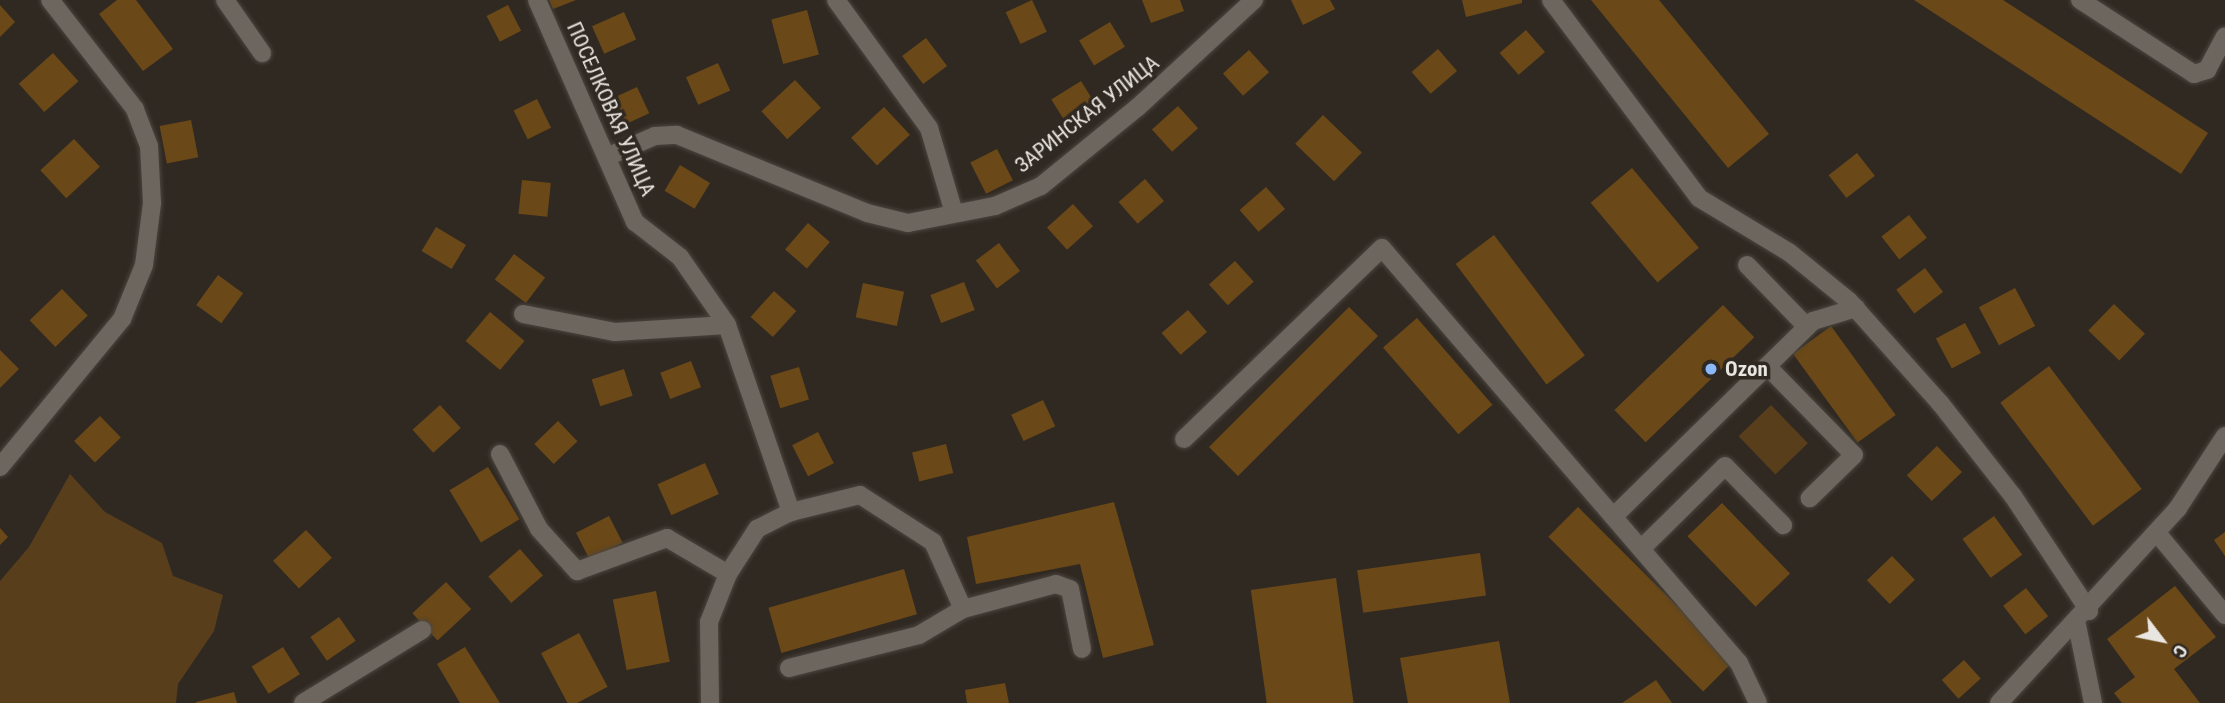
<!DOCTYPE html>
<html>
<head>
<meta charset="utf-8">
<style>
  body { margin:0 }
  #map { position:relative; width:2225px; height:703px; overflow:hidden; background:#302922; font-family:"Roboto Condensed",sans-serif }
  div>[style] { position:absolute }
  .green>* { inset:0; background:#593e1c; transform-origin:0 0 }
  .building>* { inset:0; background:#6b4817; transform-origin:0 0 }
  .roads { filter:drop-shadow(0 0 2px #4a453f) drop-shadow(0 0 2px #4a453f) }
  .minor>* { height:18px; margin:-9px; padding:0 9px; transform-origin:9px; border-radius:9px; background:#6d665e }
  .dots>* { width:19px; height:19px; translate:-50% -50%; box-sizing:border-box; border:4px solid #302922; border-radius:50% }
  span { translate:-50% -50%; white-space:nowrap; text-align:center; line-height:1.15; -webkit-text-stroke:7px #302922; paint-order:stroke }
  .street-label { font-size:21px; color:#e9e5e0 }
  .poi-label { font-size:21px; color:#e9e5e0; font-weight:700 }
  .left { translate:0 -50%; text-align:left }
  .north { position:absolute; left:2127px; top:605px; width:70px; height:70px; -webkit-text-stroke:5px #302922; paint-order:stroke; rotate:122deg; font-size:19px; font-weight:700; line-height:28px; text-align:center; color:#e9e5e0 }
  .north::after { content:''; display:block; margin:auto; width:24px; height:32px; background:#e9e5e0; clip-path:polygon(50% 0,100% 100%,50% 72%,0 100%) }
</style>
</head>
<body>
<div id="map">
  <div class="green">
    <div style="left:1771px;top:405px;width:53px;height:45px;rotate:46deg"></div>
    <div style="clip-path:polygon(70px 474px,105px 512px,162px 543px,173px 576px,223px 595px,214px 631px,178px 684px,176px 703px,0 703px,0 581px,29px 547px)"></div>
  </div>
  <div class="building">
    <div style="clip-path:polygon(117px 0,136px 0,173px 49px,143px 71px,99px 14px)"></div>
    <div style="clip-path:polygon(549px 0,576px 0,553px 9px)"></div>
    <div style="left:1032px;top:0;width:35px;height:29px;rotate:65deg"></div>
    <div style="clip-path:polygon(1142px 0,1180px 0,1184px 11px,1151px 23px)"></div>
    <div style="clip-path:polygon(1291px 0,1330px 0,1335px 9px,1303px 25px)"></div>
    <div style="clip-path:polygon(1462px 0,1522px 0,1522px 3px,1466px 17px)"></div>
    <div style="clip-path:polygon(1591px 0,1659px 0,1769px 134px,1728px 168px)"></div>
    <div style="clip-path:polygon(1914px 0,2003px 0,2208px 133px,2181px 174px)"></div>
    <div style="clip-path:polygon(0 5px,15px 22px,0 37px)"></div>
    <div style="left:508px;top:5px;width:29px;height:24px;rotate:63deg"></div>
    <div style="left:807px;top:10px;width:46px;height:37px;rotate:75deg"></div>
    <div style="left:624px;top:12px;width:30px;height:35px;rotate:66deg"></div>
    <div style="left:1110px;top:22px;width:29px;height:36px;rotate:59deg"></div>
    <div style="left:1526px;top:30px;width:29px;height:35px;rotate:49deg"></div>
    <div style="left:926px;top:38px;width:35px;height:30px;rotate:53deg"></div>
    <div style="left:1438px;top:49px;width:29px;height:35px;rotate:49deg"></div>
    <div style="left:1249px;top:50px;width:30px;height:35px;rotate:48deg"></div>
    <div style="left:53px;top:53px;width:38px;height:46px;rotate:48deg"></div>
    <div style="left:718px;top:63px;width:30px;height:35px;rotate:66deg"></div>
    <div style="left:795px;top:80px;width:38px;height:46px;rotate:47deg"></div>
    <div style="left:1081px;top:81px;width:28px;height:35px;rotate:58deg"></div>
    <div style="left:637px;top:87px;width:29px;height:35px;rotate:65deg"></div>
    <div style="left:537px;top:99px;width:32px;height:26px;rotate:64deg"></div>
    <div style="left:1178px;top:106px;width:30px;height:35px;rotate:48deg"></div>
    <div style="left:884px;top:107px;width:38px;height:45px;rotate:47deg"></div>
    <div style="left:1323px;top:115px;width:54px;height:40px;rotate:44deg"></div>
    <div style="left:191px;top:120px;width:38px;height:32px;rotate:79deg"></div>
    <div style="left:74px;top:139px;width:38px;height:46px;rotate:47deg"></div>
    <div style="left:997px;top:149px;width:35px;height:30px;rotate:63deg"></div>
    <div style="left:1857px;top:153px;width:29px;height:36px;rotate:52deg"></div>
    <div style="left:680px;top:165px;width:35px;height:30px;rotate:31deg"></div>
    <div style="left:1632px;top:168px;width:104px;height:54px;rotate:50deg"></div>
    <div style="left:1145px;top:179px;width:29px;height:35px;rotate:49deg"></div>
    <div style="left:522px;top:180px;width:29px;height:34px;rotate:6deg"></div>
    <div style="left:1266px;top:187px;width:29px;height:35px;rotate:49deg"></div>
    <div style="left:1073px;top:204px;width:30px;height:35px;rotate:48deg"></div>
    <div style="left:1909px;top:215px;width:29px;height:35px;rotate:52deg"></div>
    <div style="left:808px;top:223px;width:29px;height:35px;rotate:41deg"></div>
    <div style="left:436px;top:227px;width:35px;height:28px;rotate:31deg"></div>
    <div style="left:1494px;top:235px;width:151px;height:48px;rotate:53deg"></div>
    <div style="left:999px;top:243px;width:35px;height:29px;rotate:53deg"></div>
    <div style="left:514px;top:254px;width:39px;height:32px;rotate:37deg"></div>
    <div style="left:1235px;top:261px;width:28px;height:35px;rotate:48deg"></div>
    <div style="left:1925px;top:268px;width:30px;height:36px;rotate:53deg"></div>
    <div style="left:218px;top:275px;width:31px;height:37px;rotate:36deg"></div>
    <div style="left:964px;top:282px;width:30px;height:36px;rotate:69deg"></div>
    <div style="left:863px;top:283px;width:42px;height:35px;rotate:12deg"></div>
    <div style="left:2015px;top:288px;width:43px;height:41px;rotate:62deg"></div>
    <div style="left:62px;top:289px;width:37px;height:45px;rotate:46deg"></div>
    <div style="left:774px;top:291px;width:30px;height:35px;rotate:42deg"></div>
    <div style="left:2114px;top:304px;width:43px;height:37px;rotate:44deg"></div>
    <div style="left:1723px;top:305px;width:45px;height:151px;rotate:46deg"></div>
    <div style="left:1349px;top:307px;width:41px;height:198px;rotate:45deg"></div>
    <div style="left:1188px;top:310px;width:29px;height:35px;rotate:49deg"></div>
    <div style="left:490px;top:312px;width:45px;height:38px;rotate:40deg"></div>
    <div style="left:1417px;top:318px;width:115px;height:45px;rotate:49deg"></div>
    <div style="left:1965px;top:323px;width:34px;height:33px;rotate:62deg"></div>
    <div style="left:1831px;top:326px;width:110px;height:47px;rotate:54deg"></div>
    <div style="clip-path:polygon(0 350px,19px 369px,0 388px)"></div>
    <div style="left:691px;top:361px;width:28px;height:33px;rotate:69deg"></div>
    <div style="left:2049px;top:366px;width:154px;height:61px;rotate:53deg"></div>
    <div style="left:799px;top:367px;width:34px;height:30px;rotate:73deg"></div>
    <div style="left:624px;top:369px;width:28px;height:34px;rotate:72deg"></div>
    <div style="left:1043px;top:400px;width:29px;height:35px;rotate:65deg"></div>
    <div style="left:440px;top:405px;width:31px;height:37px;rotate:48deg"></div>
    <div style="left:100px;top:416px;width:30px;height:36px;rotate:46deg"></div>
    <div style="left:558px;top:421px;width:28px;height:33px;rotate:46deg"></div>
    <div style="left:818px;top:432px;width:35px;height:29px;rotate:63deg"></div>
    <div style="left:946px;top:444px;width:30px;height:35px;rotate:76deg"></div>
    <div style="left:1937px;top:446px;width:36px;height:42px;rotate:46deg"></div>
    <div style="left:705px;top:463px;width:34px;height:52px;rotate:66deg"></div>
    <div style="left:488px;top:467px;width:61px;height:45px;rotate:59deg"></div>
    <div style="clip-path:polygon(1114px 502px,1154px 645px,1103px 658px,1080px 564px,976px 584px,967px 537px)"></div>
    <div style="left:1722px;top:503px;width:98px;height:48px;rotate:46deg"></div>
    <div style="left:1578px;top:507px;width:219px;height:42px;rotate:45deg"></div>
    <div style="left:609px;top:516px;width:30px;height:37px;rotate:63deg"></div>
    <div style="left:1994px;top:516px;width:48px;height:39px;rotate:54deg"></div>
    <div style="clip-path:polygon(0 528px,8px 537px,0 545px)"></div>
    <div style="left:306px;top:530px;width:38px;height:45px;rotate:47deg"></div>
    <div style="clip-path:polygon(2225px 532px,2225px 556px,2214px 540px)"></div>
    <div style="left:520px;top:549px;width:35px;height:42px;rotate:49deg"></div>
    <div style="left:1480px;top:553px;width:43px;height:124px;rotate:82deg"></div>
    <div style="left:1892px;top:556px;width:33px;height:35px;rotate:46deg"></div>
    <div style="left:904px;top:569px;width:47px;height:141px;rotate:74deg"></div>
    <div style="left:1336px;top:578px;width:126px;height:86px;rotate:82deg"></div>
    <div style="left:446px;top:582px;width:37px;height:46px;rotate:47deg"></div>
    <div style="clip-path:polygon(2175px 586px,2216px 637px,2174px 669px,2200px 703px,2122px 703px,2114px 693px,2135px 677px,2107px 639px)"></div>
    <div style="left:2026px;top:588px;width:36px;height:29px;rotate:52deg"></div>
    <div style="left:656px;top:591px;width:72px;height:44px;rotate:79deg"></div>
    <div style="left:339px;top:617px;width:29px;height:35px;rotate:55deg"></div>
    <div style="left:579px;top:633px;width:61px;height:43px;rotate:62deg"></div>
    <div style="clip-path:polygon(1499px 641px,1510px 703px,1408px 703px,1400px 658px)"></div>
    <div style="left:283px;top:647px;width:32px;height:37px;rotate:58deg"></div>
    <div style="clip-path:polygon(465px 647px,500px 703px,460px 703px,437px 664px)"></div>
    <div style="left:1964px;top:660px;width:25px;height:30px;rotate:48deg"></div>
    <div style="clip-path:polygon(1656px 680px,1672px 703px,1622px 703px)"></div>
    <div style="clip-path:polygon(1005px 683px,1009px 703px,967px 703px,965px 690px)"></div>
    <div style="clip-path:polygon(234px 692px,237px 703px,196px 703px,196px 702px)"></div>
  </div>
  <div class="roads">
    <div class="minor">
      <div style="left:225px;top:0;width:65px;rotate:55.1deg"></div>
      <div style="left:537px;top:0;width:243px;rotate:66.2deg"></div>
      <div style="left:635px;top:222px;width:57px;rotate:37.9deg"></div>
      <div style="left:680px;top:257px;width:83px;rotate:55.3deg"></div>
      <div style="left:727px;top:325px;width:198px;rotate:71.1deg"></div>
      <div style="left:836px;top:0;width:158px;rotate:54deg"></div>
      <div style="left:929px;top:128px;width:89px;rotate:73.6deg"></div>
      <div style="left:1551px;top:0;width:247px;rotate:53.2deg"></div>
      <div style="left:1699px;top:198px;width:106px;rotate:31.1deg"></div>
      <div style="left:1790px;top:253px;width:76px;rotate:39.1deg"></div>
      <div style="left:1849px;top:301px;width:137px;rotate:48.3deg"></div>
      <div style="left:1940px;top:403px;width:118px;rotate:51.9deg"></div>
      <div style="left:2013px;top:496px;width:138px;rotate:56.5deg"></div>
      <div style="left:2080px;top:0;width:136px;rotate:33deg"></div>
      <div style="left:2194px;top:74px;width:14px;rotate:-17deg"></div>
      <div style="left:2207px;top:70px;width:38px;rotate:-62deg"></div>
      <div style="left:609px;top:156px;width:50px;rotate:-23.5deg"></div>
      <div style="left:655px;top:136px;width:22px;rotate:-3deg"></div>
      <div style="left:677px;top:135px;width:205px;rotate:22.3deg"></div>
      <div style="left:867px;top:213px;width:42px;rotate:13.7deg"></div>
      <div style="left:908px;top:223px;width:89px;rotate:-11.1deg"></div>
      <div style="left:995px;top:206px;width:50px;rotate:-23.5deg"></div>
      <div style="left:1041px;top:186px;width:125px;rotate:-39.2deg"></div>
      <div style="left:1138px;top:107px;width:158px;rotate:-42.7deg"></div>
      <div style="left:1747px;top:265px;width:86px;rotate:45.9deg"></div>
      <div style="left:523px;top:314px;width:94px;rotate:11.1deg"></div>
      <div style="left:615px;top:332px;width:112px;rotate:-3.6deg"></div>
      <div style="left:1767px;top:366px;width:124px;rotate:45.7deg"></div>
      <div style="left:1854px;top:455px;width:62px;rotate:135.7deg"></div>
      <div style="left:1184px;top:439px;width:275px;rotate:-44deg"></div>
      <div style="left:1382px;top:248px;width:547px;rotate:49.3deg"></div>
      <div style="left:1739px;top:663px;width:44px;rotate:64.6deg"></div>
      <div style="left:500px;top:454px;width:85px;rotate:62.5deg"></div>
      <div style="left:539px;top:529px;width:57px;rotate:47.9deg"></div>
      <div style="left:577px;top:571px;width:96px;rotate:-20.1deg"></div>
      <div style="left:667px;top:538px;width:71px;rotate:30.5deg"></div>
      <div style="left:0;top:467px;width:192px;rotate:-50.5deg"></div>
      <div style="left:122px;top:319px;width:58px;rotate:-67.8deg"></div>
      <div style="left:144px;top:265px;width:63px;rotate:-82.6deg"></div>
      <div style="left:152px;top:203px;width:57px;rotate:-93deg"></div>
      <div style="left:149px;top:146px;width:40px;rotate:-111deg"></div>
      <div style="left:135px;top:109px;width:138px;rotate:-127.9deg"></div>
      <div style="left:1614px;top:516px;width:279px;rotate:-44.4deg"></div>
      <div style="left:1813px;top:321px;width:45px;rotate:-16.8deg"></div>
      <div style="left:2157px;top:533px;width:107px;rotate:50.3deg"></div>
      <div style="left:1643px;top:547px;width:115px;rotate:-44.6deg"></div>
      <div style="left:1725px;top:466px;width:83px;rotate:45.5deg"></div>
      <div style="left:2077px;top:625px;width:80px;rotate:78.4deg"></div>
      <div style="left:789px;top:668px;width:134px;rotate:-14.2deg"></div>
      <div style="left:919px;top:635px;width:51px;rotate:-30.6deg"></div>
      <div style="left:963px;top:609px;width:96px;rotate:-15deg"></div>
      <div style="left:1056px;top:584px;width:15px;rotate:20deg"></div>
      <div style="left:1070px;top:589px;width:61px;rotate:78.7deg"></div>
      <div style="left:303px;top:703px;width:140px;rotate:-31.5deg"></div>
      <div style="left:710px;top:703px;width:81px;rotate:-90.7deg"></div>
      <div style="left:709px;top:622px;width:52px;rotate:-68.4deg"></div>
      <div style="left:728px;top:574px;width:54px;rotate:-57.2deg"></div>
      <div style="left:757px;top:529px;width:38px;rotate:-27deg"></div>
      <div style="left:791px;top:512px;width:71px;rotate:-13.8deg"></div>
      <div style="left:860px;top:495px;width:87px;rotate:32.8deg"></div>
      <div style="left:933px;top:542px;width:73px;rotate:65.9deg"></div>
      <div style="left:1999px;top:703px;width:265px;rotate:-47.4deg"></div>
      <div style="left:2178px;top:508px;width:86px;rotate:-56.9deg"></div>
    </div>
  </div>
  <div class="dots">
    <div style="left:1711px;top:369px;background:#8bb9fc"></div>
  </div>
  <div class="street-label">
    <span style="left:611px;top:109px;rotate:66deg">ПОСЕЛКОВАЯ УЛИЦА</span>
    <span style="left:1087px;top:114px;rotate:-38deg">ЗАРИНСКАЯ УЛИЦА</span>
  </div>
  <div class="poi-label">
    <span class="left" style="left:1725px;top:369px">Ozon</span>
  </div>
  <div class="north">С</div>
</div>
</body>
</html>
